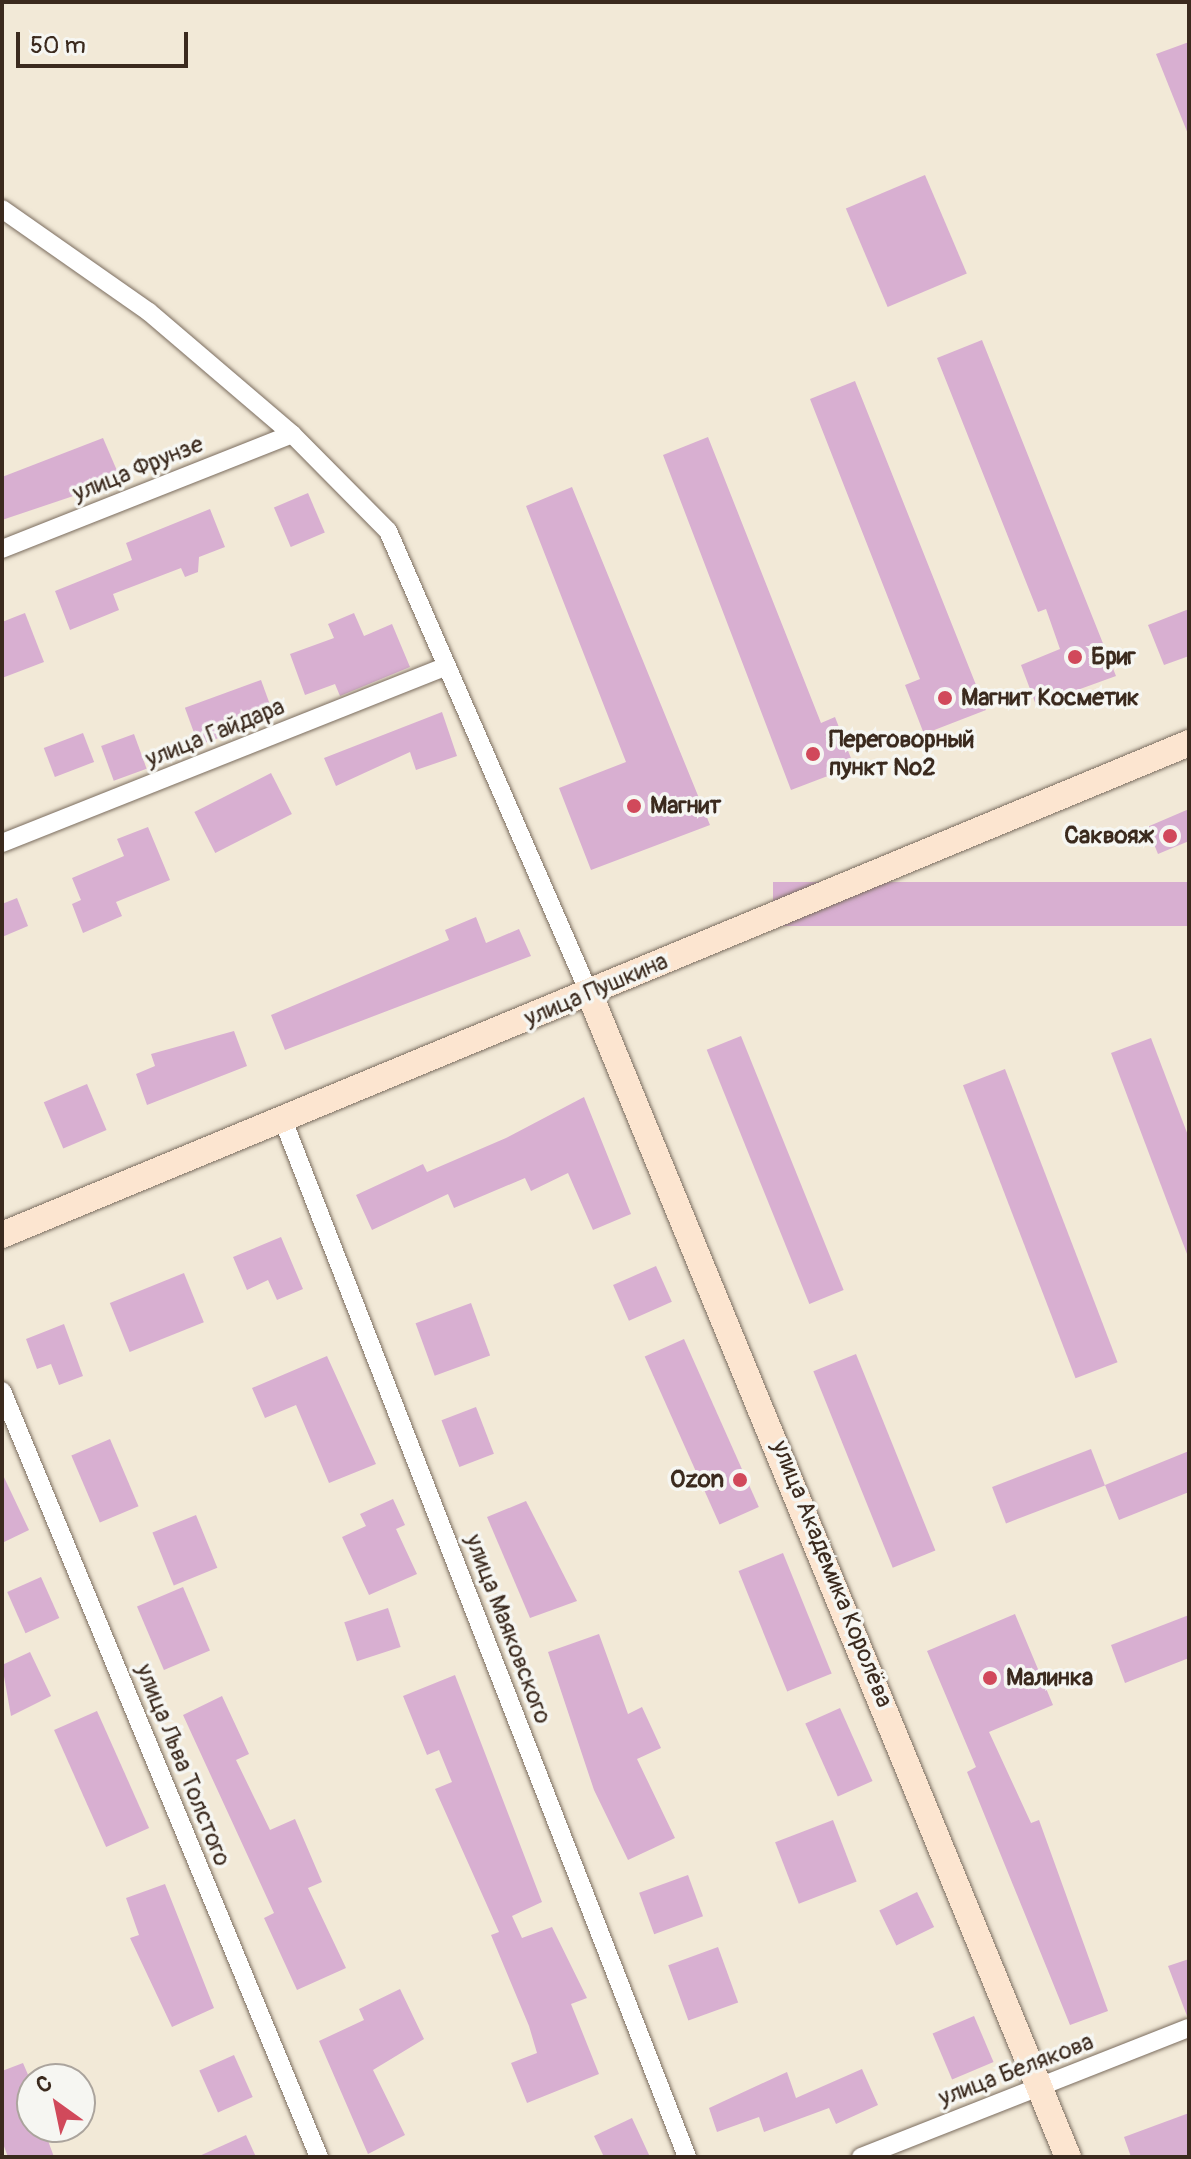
<!DOCTYPE html>
<html>
<head>
<meta charset="utf-8">
<style>
  body { margin:0 }
  #map { position:relative; width:1191px; height:2159px; overflow:hidden; background:#f2e9d7; font-family:Pangolin,sans-serif }
  div>[style] { position:absolute }
  .building>* { inset:0; background:#d8afd1; transform-origin:0 0 }
  .roads { filter:drop-shadow(0 0 2px #7b6d5f) drop-shadow(0 0 2px #7b6d5f) }
  .street>* { height:18px; margin:-9px; padding:0 9px; transform-origin:9px; border-radius:9px; background:#fff }
  .secondary>* { height:26px; margin:-13px; padding:0 13px; transform-origin:13px; border-radius:13px; background:#fce5d0 }
  .dots>* { width:22px; height:22px; translate:-50% -50%; box-sizing:border-box; border:4px solid #f6f6f2; border-radius:50% }
  span { translate:-50% -50%; white-space:nowrap; text-align:center; line-height:1.15; -webkit-text-stroke:7px #f6f6f2; paint-order:stroke }
  .street-label { font-size:24px; color:#3b2a1e }
  .poi-label { font-size:24px; color:#3b2a1e; font-weight:700 }
  .left { translate:0 -50%; text-align:left }
  .right { translate:-100% -50%; text-align:right }
  .frame { position:absolute; inset:0; border:4px solid #3b2a1e; pointer-events:none }
  .north { position:absolute; left:16px; top:2063px; width:80px; height:80px; box-sizing:border-box; background:#f6f6f2; border:2px solid #aba49d; border-radius:50%; rotate:327deg; font-size:22px; font-weight:700; line-height:32px; text-align:center; color:#3b2a1e }
  .north::after { content:''; display:block; margin:auto; width:28px; height:36px; background:#d1495b; clip-path:polygon(50% 0,100% 100%,50% 72%,0 100%) }
  .scale { position:absolute; left:16px; top:32px; width:172px; height:36px; box-sizing:border-box; border:4px solid #3b2a1e; border-top:0; padding-left:10px; font-size:24px; line-height:28px; white-space:nowrap; color:#3b2a1e; -webkit-text-stroke:6px #f6f6f2; paint-order:stroke }
</style>
</head>
<body>
<div id="map">
  <div class="building">
    <div style="clip-path:polygon(1189px 42px,1189px 134px,1188px 134px,1156px 54px)"></div>
    <div style="left:925px;top:175px;width:107px;height:86px;rotate:67deg"></div>
    <div style="clip-path:polygon(982px 340px,1116px 676px,1036px 705px,1021px 665px,1060px 649px,1046px 609px,1038px 612px,937px 358px)"></div>
    <div style="clip-path:polygon(855px 381px,986px 710px,924px 734px,905px 685px,920px 679px,810px 399px)"></div>
    <div style="clip-path:polygon(708px 437px,821px 723px,835px 717px,854px 766px,791px 790px,663px 455px)"></div>
    <div style="clip-path:polygon(103px 438px,121px 480px,2px 520px,2px 477px)"></div>
    <div style="clip-path:polygon(572px 487px,710px 825px,591px 870px,559px 788px,626px 762px,526px 506px)"></div>
    <div style="left:308px;top:493px;width:43px;height:37px;rotate:67deg"></div>
    <div style="clip-path:polygon(210px 509px,225px 547px,199px 557px,198px 572px,185px 577px,181px 568px,113px 594px,119px 610px,70px 630px,55px 591px,132px 560px,126px 543px)"></div>
    <div style="clip-path:polygon(1189px 609px,1189px 656px,1164px 665px,1148px 625px)"></div>
    <div style="clip-path:polygon(25px 613px,44px 662px,2px 678px,2px 622px)"></div>
    <div style="clip-path:polygon(354px 613px,364px 636px,392px 624px,410px 667px,340px 696px,335px 684px,305px 695px,290px 654px,334px 638px,328px 624px)"></div>
    <div style="left:261px;top:680px;width:40px;height:81px;rotate:70deg"></div>
    <div style="clip-path:polygon(442px 712px,457px 756px,416px 770px,410px 752px,336px 786px,324px 758px)"></div>
    <div style="left:83px;top:733px;width:31px;height:42px;rotate:69deg"></div>
    <div style="left:134px;top:734px;width:37px;height:35px;rotate:70deg"></div>
    <div style="left:271px;top:773px;width:46px;height:86px;rotate:63deg"></div>
    <div style="clip-path:polygon(1189px 809px,1189px 841px,1158px 854px,1147px 827px)"></div>
    <div style="clip-path:polygon(148px 827px,170px 880px,116px 902px,122px 916px,83px 933px,72px 904px,81px 900px,72px 878px,124px 856px,117px 839px)"></div>
    <div style="left:1189px;top:882px;width:44px;height:416px;rotate:90deg"></div>
    <div style="clip-path:polygon(17px 898px,28px 926px,2px 937px,2px 904px)"></div>
    <div style="clip-path:polygon(476px 917px,486px 943px,519px 929px,531px 956px,285px 1050px,271px 1015px,449px 940px,445px 930px)"></div>
    <div style="clip-path:polygon(234px 1031px,247px 1066px,147px 1105px,136px 1074px,155px 1066px,151px 1054px)"></div>
    <div style="left:741px;top:1036px;width:274px;height:37px;rotate:68deg"></div>
    <div style="clip-path:polygon(1151px 1038px,1189px 1138px,1187px 1254px,1111px 1053px)"></div>
    <div style="left:1005px;top:1069px;width:314px;height:45px;rotate:69deg"></div>
    <div style="left:87px;top:1084px;width:50px;height:47px;rotate:67deg"></div>
    <div style="clip-path:polygon(584px 1097px,631px 1214px,593px 1230px,568px 1173px,531px 1191px,525px 1178px,454px 1208px,448px 1194px,372px 1230px,356px 1195px,423px 1164px,427px 1172px,506px 1138px)"></div>
    <div style="clip-path:polygon(281px 1237px,303px 1289px,277px 1300px,268px 1280px,247px 1290px,233px 1257px)"></div>
    <div style="left:656px;top:1266px;width:39px;height:47px;rotate:66deg"></div>
    <div style="left:184px;top:1273px;width:53px;height:80px;rotate:68deg"></div>
    <div style="left:471px;top:1303px;width:56px;height:59px;rotate:70deg"></div>
    <div style="clip-path:polygon(64px 1324px,83px 1376px,59px 1385px,51px 1364px,37px 1369px,26px 1339px)"></div>
    <div style="left:684px;top:1339px;width:184px;height:43px;rotate:66deg"></div>
    <div style="left:856px;top:1354px;width:212px;height:46px;rotate:68deg"></div>
    <div style="clip-path:polygon(327px 1356px,376px 1464px,329px 1483px,296px 1405px,265px 1418px,252px 1388px)"></div>
    <div style="left:476px;top:1407px;width:50px;height:37px;rotate:69deg"></div>
    <div style="left:110px;top:1439px;width:73px;height:42px;rotate:67deg"></div>
    <div style="left:1091px;top:1449px;width:39px;height:106px;rotate:69deg"></div>
    <div style="clip-path:polygon(1189px 1451px,1189px 1492px,1119px 1520px,1105px 1485px)"></div>
    <div style="clip-path:polygon(2px 1473px,29px 1530px,2px 1543px)"></div>
    <div style="clip-path:polygon(393px 1499px,405px 1525px,396px 1529px,417px 1574px,369px 1595px,342px 1537px,366px 1526px,360px 1514px)"></div>
    <div style="clip-path:polygon(526px 1501px,577px 1601px,530px 1618px,487px 1517px)"></div>
    <div style="left:196px;top:1515px;width:57px;height:47px;rotate:68deg"></div>
    <div style="left:783px;top:1553px;width:130px;height:48px;rotate:68deg"></div>
    <div style="left:41px;top:1577px;width:45px;height:37px;rotate:66deg"></div>
    <div style="left:183px;top:1587px;width:69px;height:50px;rotate:67deg"></div>
    <div style="left:388px;top:1608px;width:41px;height:46px;rotate:72deg"></div>
    <div style="clip-path:polygon(1015px 1614px,1053px 1705px,989px 1732px,1031px 1823px,1039px 1820px,1108px 2011px,1070px 2025px,967px 1772px,976px 1767px,927px 1651px)"></div>
    <div style="clip-path:polygon(1189px 1615px,1189px 1658px,1125px 1683px,1111px 1645px)"></div>
    <div style="clip-path:polygon(599px 1634px,628px 1714px,642px 1707px,661px 1748px,637px 1759px,675px 1838px,628px 1860px,594px 1790px,548px 1652px)"></div>
    <div style="clip-path:polygon(30px 1652px,51px 1696px,11px 1716px,2px 1665px)"></div>
    <div style="clip-path:polygon(455px 1675px,542px 1902px,512px 1916px,522px 1938px,552px 1927px,587px 1998px,571px 2004px,599px 2074px,527px 2103px,511px 2063px,537px 2053px,529px 2026px,491px 1935px,499px 1932px,435px 1789px,452px 1782px,439px 1750px,427px 1755px,403px 1696px)"></div>
    <div style="clip-path:polygon(222px 1696px,249px 1754px,236px 1760px,270px 1830px,295px 1819px,322px 1882px,308px 1888px,346px 1968px,297px 1990px,264px 1918px,274px 1913px,183px 1715px)"></div>
    <div style="left:840px;top:1708px;width:80px;height:38px;rotate:66deg"></div>
    <div style="left:97px;top:1711px;width:128px;height:47px;rotate:66deg"></div>
    <div style="left:833px;top:1820px;width:66px;height:62px;rotate:69deg"></div>
    <div style="left:688px;top:1875px;width:44px;height:52px;rotate:70deg"></div>
    <div style="clip-path:polygon(165px 1884px,214px 2008px,172px 2027px,130px 1938px,139px 1935px,126px 1898px)"></div>
    <div style="left:917px;top:1892px;width:39px;height:42px;rotate:64deg"></div>
    <div style="left:718px;top:1947px;width:59px;height:53px;rotate:70deg"></div>
    <div style="clip-path:polygon(1189px 1959px,1189px 2016px,1187px 2016px,1168px 1966px)"></div>
    <div style="clip-path:polygon(400px 1989px,424px 2039px,373px 2070px,405px 2135px,368px 2154px,319px 2041px,364px 2020px,359px 2009px)"></div>
    <div style="left:974px;top:2016px;width:50px;height:45px;rotate:67deg"></div>
    <div style="left:234px;top:2055px;width:46px;height:38px;rotate:66deg"></div>
    <div style="clip-path:polygon(23px 2063px,32px 2084px,32px 2127px,43px 2127px,54px 2157px,8px 2157px,2px 2141px,2px 2071px)"></div>
    <div style="clip-path:polygon(862px 2069px,878px 2105px,836px 2124px,829px 2108px,764px 2132px,759px 2117px,717px 2132px,709px 2108px,787px 2072px,796px 2098px)"></div>
    <div style="clip-path:polygon(1189px 2113px,1189px 2157px,1131px 2157px,1124px 2137px)"></div>
    <div style="clip-path:polygon(632px 2118px,650px 2157px,604px 2157px,594px 2136px)"></div>
    <div style="clip-path:polygon(246px 2135px,256px 2157px,197px 2157px)"></div>
  </div>
  <div class="roads">
    <div class="street">
      <div style="left:2px;top:209px;width:179px;rotate:35deg"></div>
      <div style="left:149px;top:312px;width:188px;rotate:40.5deg"></div>
      <div style="left:292px;top:434px;width:136px;rotate:45.3deg"></div>
      <div style="left:388px;top:531px;width:506px;rotate:66.47deg"></div>
      <div style="left:2px;top:549px;width:312px;rotate:-21.6deg"></div>
      <div style="left:2px;top:843px;width:477px;rotate:-21.7deg"></div>
      <div style="left:283px;top:1120px;width:1113px;rotate:68.71deg"></div>
      <div style="left:2px;top:1391px;width:829px;rotate:67.52deg"></div>
      <div style="left:861px;top:2157px;width:352px;rotate:-21.5deg"></div>
    </div>
    <div class="secondary">
      <div style="left:590px;top:995px;width:1256px;rotate:67.64deg"></div>
      <div style="left:2px;top:1235px;width:1285px;rotate:-22.51deg"></div>
    </div>
  </div>
  <div class="dots">
    <div style="left:1075px;top:657px;background:#d1495b"></div>
    <div style="left:945px;top:698px;background:#d1495b"></div>
    <div style="left:813px;top:754px;background:#d1495b"></div>
    <div style="left:634px;top:806px;background:#d1495b"></div>
    <div style="left:1170px;top:836px;background:#d1495b"></div>
    <div style="left:740px;top:1480px;background:#d1495b"></div>
    <div style="left:990px;top:1678px;background:#d1495b"></div>
  </div>
  <div class="street-label">
    <span style="left:138px;top:469px;rotate:-22deg">улица Фрунзе</span>
    <span style="left:215px;top:733px;rotate:-22deg">улица Гайдара</span>
    <span style="left:596px;top:990px;rotate:-23deg">улица Пушкина</span>
    <span style="left:832px;top:1574px;rotate:68deg">улица Академика Королёва</span>
    <span style="left:508px;top:1629px;rotate:69deg">улица Маяковского</span>
    <span style="left:183px;top:1765px;rotate:68deg">улица Льва Толстого</span>
    <span style="left:1016px;top:2070px;rotate:-21deg">улица Белякова</span>
  </div>
  <div class="poi-label">
    <span class="left" style="left:1091px;top:657px">Бриг</span>
    <span class="left" style="left:961px;top:698px">Магнит Косметик</span>
    <span class="left" style="left:829px;top:754px">Переговорный<br>пункт №2</span>
    <span class="left" style="left:650px;top:806px">Магнит</span>
    <span class="right" style="left:1154px;top:836px">Саквояж</span>
    <span class="right" style="left:724px;top:1480px">Ozon</span>
    <span class="left" style="left:1006px;top:1678px">Малинка</span>
  </div>
  <div class="frame"></div>
  <div class="north">С</div>
  <div class="scale">50 m</div>
</div>
</body>
</html>
